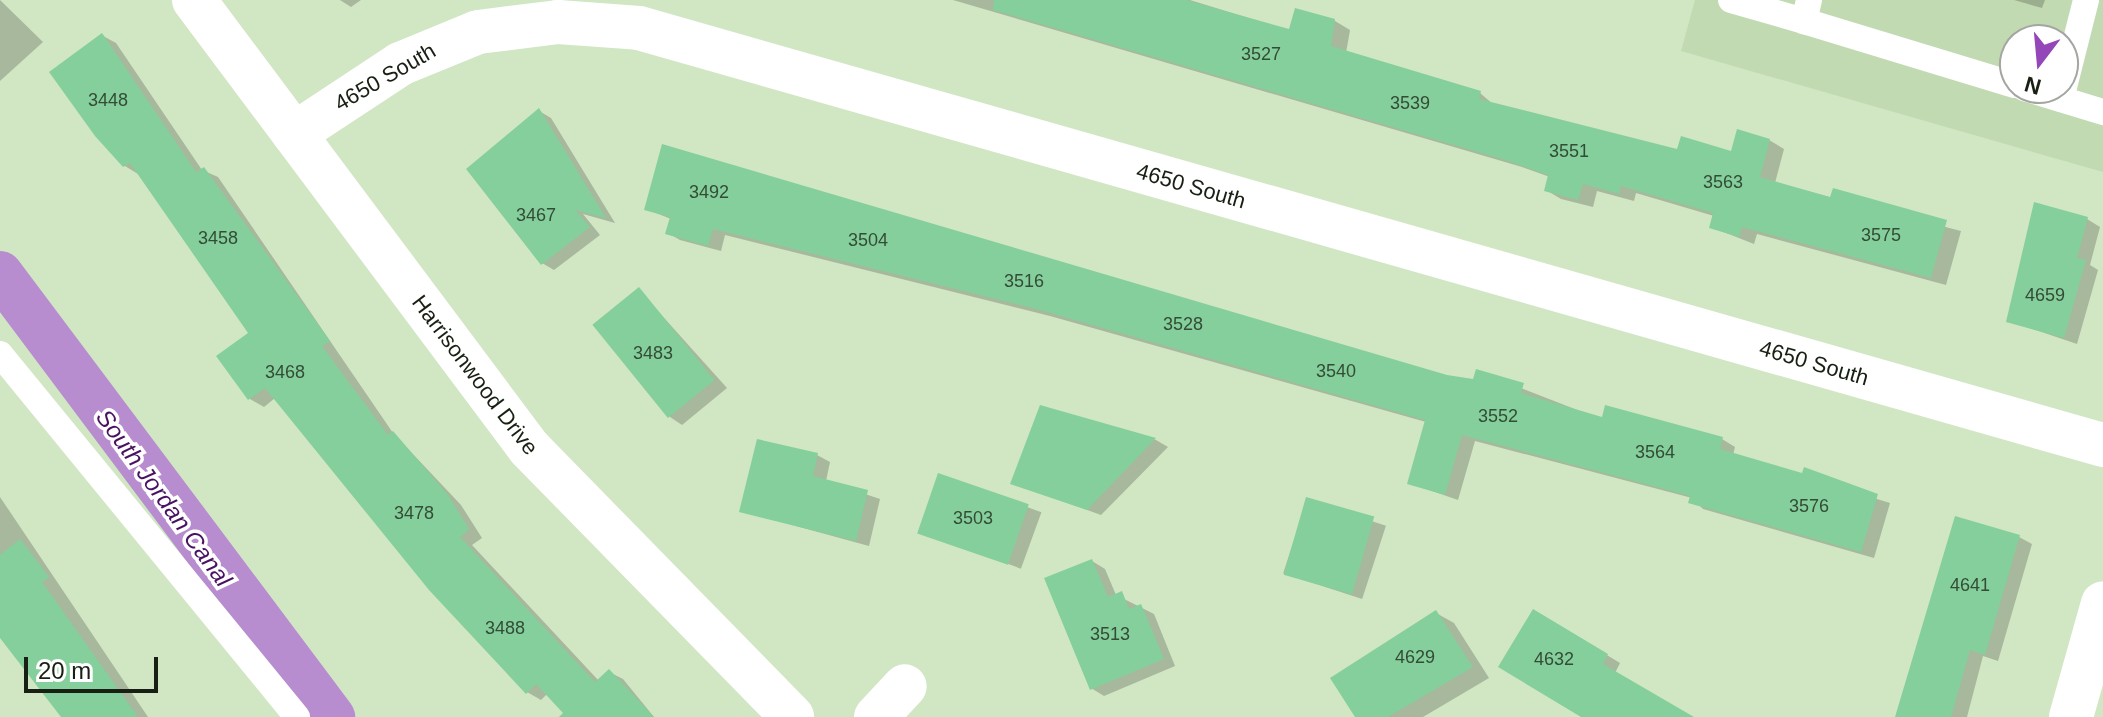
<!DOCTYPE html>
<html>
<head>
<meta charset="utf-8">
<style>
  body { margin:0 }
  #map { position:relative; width:2103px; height:717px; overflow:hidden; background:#d1e6c3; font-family:Arial,sans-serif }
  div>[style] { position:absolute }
  .built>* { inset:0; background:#c2dab2 }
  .shadow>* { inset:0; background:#0003; transform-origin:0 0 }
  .canal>* { height:46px; margin:-23px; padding:0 23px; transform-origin:23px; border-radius:23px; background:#b78dcf }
  .building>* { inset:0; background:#85cf9c; transform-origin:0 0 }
  .lane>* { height:26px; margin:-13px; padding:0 13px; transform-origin:13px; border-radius:13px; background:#fff }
  .street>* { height:44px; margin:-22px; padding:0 22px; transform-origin:22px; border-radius:22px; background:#fff }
  .secondary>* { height:44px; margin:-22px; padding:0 22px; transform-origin:22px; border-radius:22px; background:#fff }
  span { translate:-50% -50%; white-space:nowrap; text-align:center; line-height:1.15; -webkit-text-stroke:7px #fff; paint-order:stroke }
  .number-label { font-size:18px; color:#334c35 }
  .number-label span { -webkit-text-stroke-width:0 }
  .street-label { font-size:22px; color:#182013 }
  .water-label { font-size:24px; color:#491161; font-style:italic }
  .north { position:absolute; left:1999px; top:24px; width:80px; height:80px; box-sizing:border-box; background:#fff; border:2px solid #a3a6a1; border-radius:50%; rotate:196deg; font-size:22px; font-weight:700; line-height:32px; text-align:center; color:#182013 }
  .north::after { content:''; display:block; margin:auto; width:28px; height:36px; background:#9447b8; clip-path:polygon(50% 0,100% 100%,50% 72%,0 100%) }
  .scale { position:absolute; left:24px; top:657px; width:134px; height:36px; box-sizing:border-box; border:4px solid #182013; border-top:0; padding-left:10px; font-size:24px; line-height:28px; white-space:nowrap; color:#182013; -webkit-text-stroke:6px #fff; paint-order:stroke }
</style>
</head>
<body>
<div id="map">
  <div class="built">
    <div style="clip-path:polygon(evenodd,1695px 0,2103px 0,2103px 172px,1681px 51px,1695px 0,2015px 40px,2063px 40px,2063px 88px,2015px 88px,2015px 40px)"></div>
  </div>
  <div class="shadow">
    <div style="clip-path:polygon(0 0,43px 42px,0 81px)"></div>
    <div style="clip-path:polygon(340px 0,361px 0,351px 7px)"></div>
    <div style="clip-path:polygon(953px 0,1190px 0,1291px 31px,1335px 21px,1350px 30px,1346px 53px,1480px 93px,1494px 105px,1679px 152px,1732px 153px,1769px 140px,1784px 149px,1775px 183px,1961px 231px,1946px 285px,1757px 234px,1754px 244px,1711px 227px,1714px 216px,1636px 193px,1634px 201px,1597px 191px,1593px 207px,1561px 199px,1546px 190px,1550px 177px,1522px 167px)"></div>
    <div style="clip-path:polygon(2014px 0,2045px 0,2042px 8px)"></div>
    <div style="clip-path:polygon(103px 36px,116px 43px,202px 170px,218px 177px,393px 433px,461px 505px,482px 538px,472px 545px,599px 681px,609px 672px,623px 679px,654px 717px,571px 717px,548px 693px,541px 700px,527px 692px,275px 398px,264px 407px,250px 399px,219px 357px,251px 333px,138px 174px,125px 166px)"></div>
    <div style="clip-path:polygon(539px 111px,551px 118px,615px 223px,583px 214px,600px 235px,554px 270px,542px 263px)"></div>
    <div style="clip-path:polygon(646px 209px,1447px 377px,1474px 381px,1477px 371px,1603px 420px,1722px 439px,1735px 447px,1733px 455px,1890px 503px,1874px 558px,1703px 509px,1692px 498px,1475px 441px,1458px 500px,1409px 483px,1426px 422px,1050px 316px,725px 235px,721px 251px,680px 240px,668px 233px,671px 219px)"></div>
    <div style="clip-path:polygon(2087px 219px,2100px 227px,2090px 265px,2098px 270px,2077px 344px,2009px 321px)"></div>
    <div style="clip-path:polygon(639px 290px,727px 388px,682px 425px,670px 417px)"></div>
    <div style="clip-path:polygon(1041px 407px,1156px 440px,1168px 447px,1101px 515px,1013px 483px)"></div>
    <div style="clip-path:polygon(817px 455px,830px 462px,826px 481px,880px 499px,869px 546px,741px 511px)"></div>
    <div style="left:939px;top:475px;width:109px;height:60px;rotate:20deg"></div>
    <div style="clip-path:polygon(0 497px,148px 717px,69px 717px,0 631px)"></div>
    <div style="left:1307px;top:500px;width:83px;height:77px;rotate:18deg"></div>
    <div style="clip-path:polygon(2019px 537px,2032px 544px,1998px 661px,1983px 656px,1967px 717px,1898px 717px)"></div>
    <div style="clip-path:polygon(1092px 561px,1105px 569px,1116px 595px,1154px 614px,1175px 666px,1104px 696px,1091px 688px)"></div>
    <div style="clip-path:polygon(1534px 611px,1620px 663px,1615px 673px,1690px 717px,1585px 717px)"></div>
    <div style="clip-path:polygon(1436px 613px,1454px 623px,1489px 678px,1423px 717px,1357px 717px)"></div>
  </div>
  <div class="canal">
    <div style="left:0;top:274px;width:554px;rotate:53.15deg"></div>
  </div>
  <div class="building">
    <div style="clip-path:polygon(994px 0,1186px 0,1289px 29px,1295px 8px,1335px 19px,1331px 46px,1481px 91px,1479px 99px,1677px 149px,1681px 136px,1731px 151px,1737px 129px,1770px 139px,1760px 177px,1830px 197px,1833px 188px,1947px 220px,1931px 278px,1742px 227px,1739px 237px,1709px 228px,1713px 213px,1621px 186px,1619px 194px,1583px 184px,1578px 200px,1544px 191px,1548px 175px,1505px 160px,993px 10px)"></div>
    <div style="clip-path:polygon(102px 33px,196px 172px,204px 167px,330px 341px,322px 346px,388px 435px,393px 431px,448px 495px,469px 529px,460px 537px,595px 682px,609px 669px,654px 717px,559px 717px,563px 713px,536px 684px,526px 694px,429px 590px,265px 388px,248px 400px,216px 356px,248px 333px,130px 163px,123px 167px,95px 136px,49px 72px)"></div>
    <div style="clip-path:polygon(539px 108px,606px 218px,575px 210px,590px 227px,541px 265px,466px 169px)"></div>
    <div style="clip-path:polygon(662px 144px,1447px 375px,1473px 379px,1476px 369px,1524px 383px,1521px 393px,1602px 417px,1605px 405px,1723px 437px,1720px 449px,1802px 473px,1804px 467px,1878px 494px,1861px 552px,1688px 503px,1690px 496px,1462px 435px,1445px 495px,1407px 484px,1425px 420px,1036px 309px,713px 229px,708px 246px,665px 234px,670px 217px,644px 210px)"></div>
    <div style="clip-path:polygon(2034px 202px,2088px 217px,2077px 258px,2086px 260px,2064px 338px,2006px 322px)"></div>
    <div style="left:639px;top:287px;width:120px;height:60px;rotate:51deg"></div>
    <div style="clip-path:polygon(1040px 405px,1156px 438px,1087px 510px,1010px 484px)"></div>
    <div style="clip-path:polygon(757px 439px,818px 453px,813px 476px,868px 490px,856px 541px,739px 512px)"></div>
    <div style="left:938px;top:473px;width:96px;height:64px;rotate:19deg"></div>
    <div style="left:1306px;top:497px;width:71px;height:81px;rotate:16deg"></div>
    <div style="clip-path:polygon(1955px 516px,2020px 535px,1985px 655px,1970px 650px,1951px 717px,1895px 717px)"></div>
    <div style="clip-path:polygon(20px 539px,49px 577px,42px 582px,138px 717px,61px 717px,0 638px,0 555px)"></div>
    <div style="clip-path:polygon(1092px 559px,1108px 597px,1122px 591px,1129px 609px,1141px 604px,1164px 659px,1090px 690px,1044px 578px)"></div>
    <div style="clip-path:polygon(1533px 609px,1608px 654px,1603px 664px,1694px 717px,1581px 717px,1498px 667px)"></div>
    <div style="clip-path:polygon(1436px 610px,1473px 667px,1388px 717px,1355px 717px,1330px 678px)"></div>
  </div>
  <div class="lane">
    <div style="left:1731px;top:0;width:76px;rotate:16deg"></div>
    <div style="left:1809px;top:0;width:22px;rotate:103deg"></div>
    <div style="left:1804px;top:21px;width:220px;rotate:16.9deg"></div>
    <div style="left:2024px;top:88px;width:83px;rotate:16.9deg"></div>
    <div style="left:2061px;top:99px;width:102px;rotate:-75.8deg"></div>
    <div style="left:0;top:354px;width:469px;rotate:50.7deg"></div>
  </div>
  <div class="street">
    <div style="left:194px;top:0;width:559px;rotate:53.21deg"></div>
    <div style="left:529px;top:448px;width:376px;rotate:45.6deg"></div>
    <div style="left:294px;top:134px;width:127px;rotate:-33.4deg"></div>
    <div style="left:400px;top:64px;width:84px;rotate:-22.3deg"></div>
    <div style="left:478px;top:32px;width:81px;rotate:-7.1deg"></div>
    <div style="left:558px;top:22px;width:81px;rotate:4.2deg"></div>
    <div style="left:639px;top:28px;width:1522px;rotate:15.9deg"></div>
    <div style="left:876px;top:717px;width:42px;rotate:-46.9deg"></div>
  </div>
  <div class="secondary">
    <div style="left:2071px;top:717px;width:118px;rotate:-74.3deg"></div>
  </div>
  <div class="number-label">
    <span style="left:1261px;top:54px">3527</span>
    <span style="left:108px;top:100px">3448</span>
    <span style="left:1410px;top:103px">3539</span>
    <span style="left:1569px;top:151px">3551</span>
    <span style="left:1723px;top:182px">3563</span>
    <span style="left:709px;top:192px">3492</span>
    <span style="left:536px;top:215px">3467</span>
    <span style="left:1881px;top:235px">3575</span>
    <span style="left:218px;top:238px">3458</span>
    <span style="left:868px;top:240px">3504</span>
    <span style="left:1024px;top:281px">3516</span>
    <span style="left:2045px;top:295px">4659</span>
    <span style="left:1183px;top:324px">3528</span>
    <span style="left:653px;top:353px">3483</span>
    <span style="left:1336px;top:371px">3540</span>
    <span style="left:285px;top:372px">3468</span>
    <span style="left:1498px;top:416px">3552</span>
    <span style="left:1655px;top:452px">3564</span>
    <span style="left:1809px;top:506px">3576</span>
    <span style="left:414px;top:513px">3478</span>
    <span style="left:973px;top:518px">3503</span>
    <span style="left:1970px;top:585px">4641</span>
    <span style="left:505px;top:628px">3488</span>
    <span style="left:1110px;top:634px">3513</span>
    <span style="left:1415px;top:657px">4629</span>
    <span style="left:1554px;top:659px">4632</span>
  </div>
  <div class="street-label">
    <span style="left:385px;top:77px;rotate:-30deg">4650 South</span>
    <span style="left:1191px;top:186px;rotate:16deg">4650 South</span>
    <span style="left:1814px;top:363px;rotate:16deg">4650 South</span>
    <span style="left:475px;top:375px;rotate:53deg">Harrisonwood Drive</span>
  </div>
  <div class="water-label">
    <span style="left:164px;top:498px;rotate:54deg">South Jordan Canal</span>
  </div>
  <div class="north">N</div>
  <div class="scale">20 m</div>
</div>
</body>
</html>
